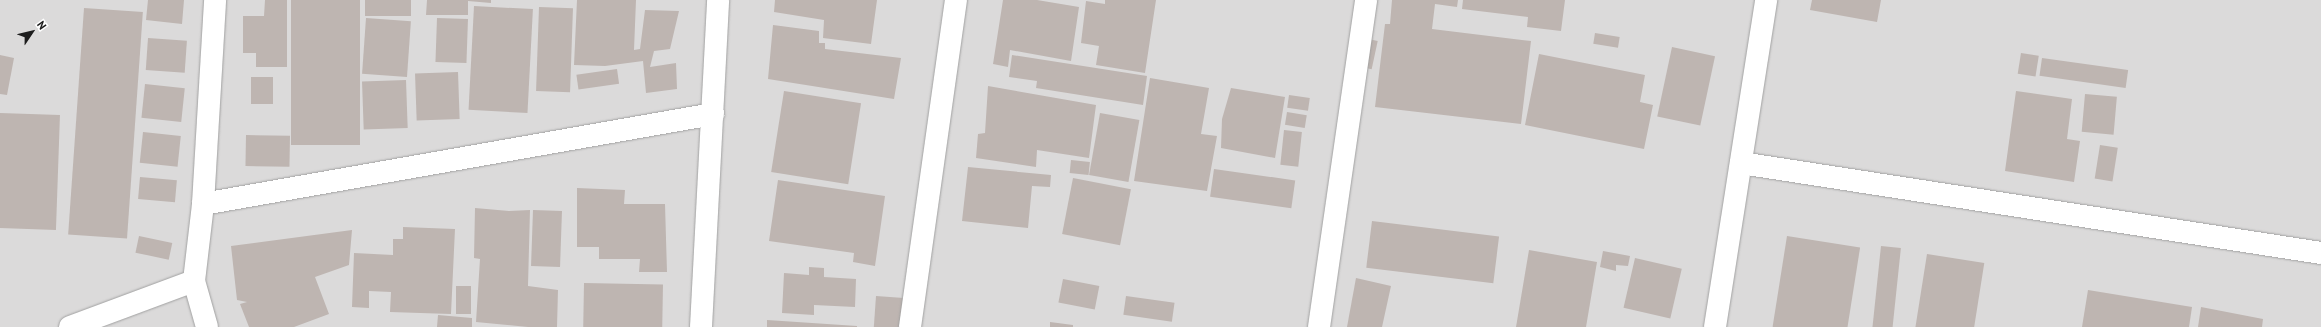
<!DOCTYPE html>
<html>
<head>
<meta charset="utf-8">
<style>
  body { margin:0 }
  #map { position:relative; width:2321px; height:327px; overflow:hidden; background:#ede9e4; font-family:"PT Sans",sans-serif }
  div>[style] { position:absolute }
  .residential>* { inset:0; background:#dbdada; transform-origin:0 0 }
  .building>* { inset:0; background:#beb5b1; transform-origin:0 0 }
  .roads { filter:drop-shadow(0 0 1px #a1a1a1) drop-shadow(0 0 1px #a1a1a1) }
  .street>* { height:22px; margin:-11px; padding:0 11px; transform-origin:11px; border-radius:11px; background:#fff }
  span { translate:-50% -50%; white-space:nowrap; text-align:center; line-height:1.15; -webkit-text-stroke:3px #fff; paint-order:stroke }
  .north { position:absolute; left:12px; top:12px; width:40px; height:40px; -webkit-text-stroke:3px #fff; paint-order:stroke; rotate:55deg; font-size:11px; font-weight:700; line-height:16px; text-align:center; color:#1d1d1d }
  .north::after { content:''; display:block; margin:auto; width:14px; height:18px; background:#1d1d1d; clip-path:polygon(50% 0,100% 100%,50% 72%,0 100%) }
</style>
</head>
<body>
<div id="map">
  <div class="residential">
    <div style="left:0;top:0;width:2321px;height:327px"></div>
  </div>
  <div class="building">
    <div style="clip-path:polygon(148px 0,184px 0,182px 24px,146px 20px)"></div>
    <div style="clip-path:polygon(265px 0,287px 0,287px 67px,256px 67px,256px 53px,243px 53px,243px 16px,264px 16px)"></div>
    <div style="left:291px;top:0;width:69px;height:145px"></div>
    <div style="left:365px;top:0;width:46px;height:16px"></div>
    <div style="clip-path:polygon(427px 0,491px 0,491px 3px,468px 1px,468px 15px,426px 15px)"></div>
    <div style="clip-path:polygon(577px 0,636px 0,634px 50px,640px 49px,645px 10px,679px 11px,670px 49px,654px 51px,650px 67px,676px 63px,677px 89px,646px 93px,643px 61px,605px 66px,574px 65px)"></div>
    <div style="clip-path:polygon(775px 0,877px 0,871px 44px,823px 38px,824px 20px,774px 12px)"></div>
    <div style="clip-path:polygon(1003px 0,1037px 0,1079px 7px,1071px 61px,1010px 50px,1008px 67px,993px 64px)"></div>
    <div style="clip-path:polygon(1105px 0,1156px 0,1145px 73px,1096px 65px,1099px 46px,1081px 43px,1086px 1px,1105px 4px)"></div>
    <div style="clip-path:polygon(1392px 0,1458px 0,1457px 7px,1435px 4px,1432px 29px,1531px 41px,1521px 124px,1375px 107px,1385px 24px,1390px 24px)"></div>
    <div style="clip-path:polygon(1463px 0,1565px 0,1561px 31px,1527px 27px,1528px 17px,1462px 9px)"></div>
    <div style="clip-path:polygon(1812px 0,1881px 0,1877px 22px,1810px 10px)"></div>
    <div style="left:474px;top:6px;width:59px;height:104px;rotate:3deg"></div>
    <div style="left:539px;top:7px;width:34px;height:84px;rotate:2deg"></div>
    <div style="left:84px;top:8px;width:59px;height:227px;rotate:4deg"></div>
    <div style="left:366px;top:18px;width:45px;height:56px;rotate:4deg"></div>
    <div style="left:437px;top:18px;width:31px;height:44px;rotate:2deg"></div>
    <div style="clip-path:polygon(773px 25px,819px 31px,819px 43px,825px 43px,825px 49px,901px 58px,894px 99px,768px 79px)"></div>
    <div style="left:1595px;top:33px;width:25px;height:11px;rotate:9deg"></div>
    <div style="left:148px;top:38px;width:39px;height:32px;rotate:4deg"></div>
    <div style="left:1364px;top:38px;width:14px;height:29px;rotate:12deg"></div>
    <div style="left:1672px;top:47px;width:44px;height:71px;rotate:12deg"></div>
    <div style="left:2021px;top:53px;width:18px;height:21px;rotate:9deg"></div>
    <div style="clip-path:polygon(1539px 54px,1645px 75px,1640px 102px,1653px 105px,1644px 149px,1525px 125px)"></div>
    <div style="clip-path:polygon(0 55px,14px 58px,7px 95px,0 94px)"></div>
    <div style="clip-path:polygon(1012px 55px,1147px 76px,1143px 105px,1036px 88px,1037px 81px,1009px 77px)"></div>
    <div style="left:2042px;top:58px;width:87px;height:18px;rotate:8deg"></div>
    <div style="left:617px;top:69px;width:15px;height:41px;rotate:82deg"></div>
    <div style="left:458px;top:72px;width:47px;height:43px;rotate:88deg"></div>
    <div style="left:251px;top:77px;width:22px;height:27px"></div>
    <div style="clip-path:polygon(1150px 78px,1209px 88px,1201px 134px,1217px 136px,1207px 191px,1134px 181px)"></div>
    <div style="left:406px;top:80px;width:48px;height:44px;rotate:88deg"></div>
    <div style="left:145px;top:84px;width:40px;height:34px;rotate:6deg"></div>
    <div style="clip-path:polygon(988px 86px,1096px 105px,1089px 158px,1037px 150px,1036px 167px,976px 158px,978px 134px,985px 133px)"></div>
    <div style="clip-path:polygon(1231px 88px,1285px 97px,1275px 158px,1221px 148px,1222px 119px)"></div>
    <div style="left:784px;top:91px;width:78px;height:82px;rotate:9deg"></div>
    <div style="clip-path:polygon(2016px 91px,2072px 99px,2067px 139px,2080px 141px,2074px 182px,2005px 171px)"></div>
    <div style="left:2085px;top:94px;width:32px;height:38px;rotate:5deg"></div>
    <div style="left:1289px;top:95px;width:21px;height:13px;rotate:8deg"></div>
    <div style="left:1287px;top:112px;width:20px;height:13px;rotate:9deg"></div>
    <div style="left:0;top:113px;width:60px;height:115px;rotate:2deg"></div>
    <div style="left:1100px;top:113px;width:40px;height:63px;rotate:10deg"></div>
    <div style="left:1284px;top:130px;width:18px;height:35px;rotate:6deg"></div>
    <div style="left:143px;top:132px;width:38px;height:31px;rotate:6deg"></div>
    <div style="left:246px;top:135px;width:44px;height:31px;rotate:1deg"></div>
    <div style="left:2100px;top:145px;width:18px;height:34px;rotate:9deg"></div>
    <div style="left:1071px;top:160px;width:19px;height:13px;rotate:6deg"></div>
    <div style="clip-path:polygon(968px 167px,1051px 175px,1050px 187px,1032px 186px,1028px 228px,962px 221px)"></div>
    <div style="left:1214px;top:169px;width:82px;height:28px;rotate:8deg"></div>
    <div style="left:140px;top:177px;width:37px;height:22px;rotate:5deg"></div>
    <div style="left:1073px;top:178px;width:59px;height:57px;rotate:11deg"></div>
    <div style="clip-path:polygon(778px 180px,885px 196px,875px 266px,853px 262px,854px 253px,769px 241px)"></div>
    <div style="clip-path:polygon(577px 188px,625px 190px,624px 204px,665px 204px,667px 272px,639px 272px,640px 259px,599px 259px,599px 247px,577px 247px)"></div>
    <div style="clip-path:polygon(475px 208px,509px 211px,530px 210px,528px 286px,558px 290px,557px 327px,528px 327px,476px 322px,480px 259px,474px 258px)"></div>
    <div style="left:533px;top:210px;width:29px;height:56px;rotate:2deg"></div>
    <div style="left:1372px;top:221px;width:128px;height:47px;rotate:7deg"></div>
    <div style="clip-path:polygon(403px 227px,455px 229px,451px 314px,390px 312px,391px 292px,369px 291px,369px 308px,352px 307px,354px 253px,393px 255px,393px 239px,403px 239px)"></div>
    <div style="clip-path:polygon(352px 230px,349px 265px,315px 277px,329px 314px,294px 327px,249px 327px,240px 304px,247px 302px,237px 300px,231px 246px)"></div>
    <div style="left:139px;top:236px;width:34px;height:17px;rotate:12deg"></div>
    <div style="left:1787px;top:236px;width:74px;height:92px;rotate:9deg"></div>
    <div style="left:1881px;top:246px;width:20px;height:82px;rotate:6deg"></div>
    <div style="clip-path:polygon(1529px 250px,1597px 262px,1586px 327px,1516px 327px)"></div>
    <div style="clip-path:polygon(1603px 251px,1630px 256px,1628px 266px,1616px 265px,1616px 271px,1600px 267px)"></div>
    <div style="left:1927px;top:254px;width:58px;height:74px;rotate:9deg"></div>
    <div style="left:1635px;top:258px;width:48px;height:51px;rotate:13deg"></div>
    <div style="clip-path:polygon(809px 267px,824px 268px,824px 277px,856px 279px,855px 307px,814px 305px,814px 315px,782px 313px,784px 273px,809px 275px)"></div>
    <div style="clip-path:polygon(1356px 278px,1391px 286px,1382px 327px,1347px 327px)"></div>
    <div style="left:1063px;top:279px;width:37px;height:24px;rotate:11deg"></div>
    <div style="left:584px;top:283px;width:79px;height:44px;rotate:1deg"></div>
    <div style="left:456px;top:286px;width:15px;height:28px"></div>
    <div style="clip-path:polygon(2088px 290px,2192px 307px,2189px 327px,2082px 327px)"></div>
    <div style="left:876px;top:296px;width:28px;height:31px;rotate:4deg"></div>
    <div style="left:1126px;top:296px;width:49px;height:19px;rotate:8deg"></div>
    <div style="clip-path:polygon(2201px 307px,2263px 319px,2262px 327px,2198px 327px)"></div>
    <div style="clip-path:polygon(438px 315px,472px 318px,472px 327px,437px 327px)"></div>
    <div style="clip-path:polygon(767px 320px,857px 326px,857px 327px,767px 327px)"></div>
    <div style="clip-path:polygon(1050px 322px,1073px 325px,1073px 327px,1050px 327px)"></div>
  </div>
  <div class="roads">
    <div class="street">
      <div style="left:1741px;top:163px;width:587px;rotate:8.82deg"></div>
      <div style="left:203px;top:204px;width:518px;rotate:-10.01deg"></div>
      <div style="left:70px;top:327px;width:132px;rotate:-20.4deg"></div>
      <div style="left:207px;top:327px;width:48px;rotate:-105.8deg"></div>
      <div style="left:194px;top:281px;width:78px;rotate:-83.3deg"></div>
      <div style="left:203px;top:204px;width:204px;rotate:-86.6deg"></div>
      <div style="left:701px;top:327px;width:327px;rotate:-87deg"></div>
      <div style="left:910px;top:327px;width:330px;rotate:-82deg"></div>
      <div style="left:1319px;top:327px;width:330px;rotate:-81.8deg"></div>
      <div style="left:1715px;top:327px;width:331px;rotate:-81.1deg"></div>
    </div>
  </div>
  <div class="north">N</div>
</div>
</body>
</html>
